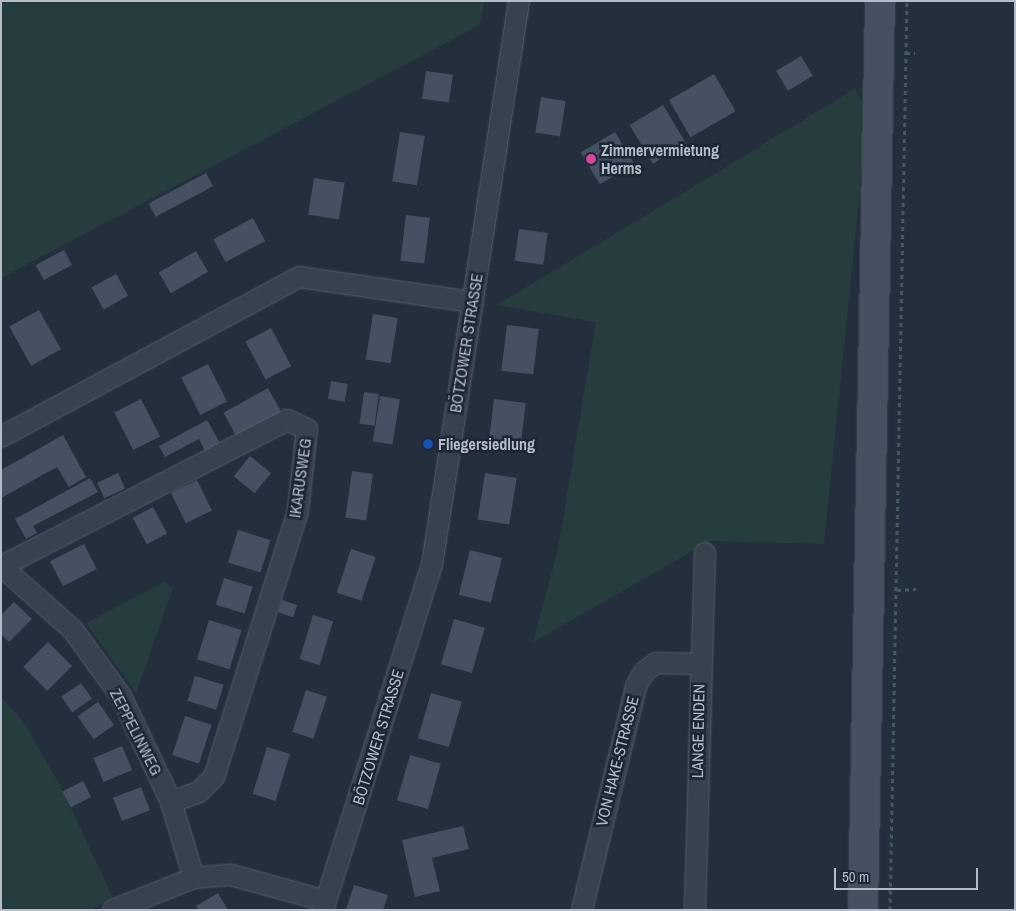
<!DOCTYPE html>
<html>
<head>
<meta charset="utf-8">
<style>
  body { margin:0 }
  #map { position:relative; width:1016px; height:911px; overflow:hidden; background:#242f3e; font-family:"Archivo Narrow",sans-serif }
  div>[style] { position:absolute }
  .green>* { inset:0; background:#263c3f }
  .building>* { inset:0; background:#455162; transform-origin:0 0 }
  .path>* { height:3px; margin-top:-1.5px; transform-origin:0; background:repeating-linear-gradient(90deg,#44595c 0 4px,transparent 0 8px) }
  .roads { filter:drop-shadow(0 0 1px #565f6c) drop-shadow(0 0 1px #565f6c) }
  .street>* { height:20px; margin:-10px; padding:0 10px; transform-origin:10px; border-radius:10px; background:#38414e }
  .secondary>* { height:28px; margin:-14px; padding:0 14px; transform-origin:14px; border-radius:14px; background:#465061 }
  .dots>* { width:14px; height:14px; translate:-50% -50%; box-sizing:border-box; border:2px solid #1d2633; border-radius:50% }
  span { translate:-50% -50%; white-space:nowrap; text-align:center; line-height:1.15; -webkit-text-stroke:5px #1d2633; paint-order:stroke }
  .poi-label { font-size:16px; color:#b4bcc9; font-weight:700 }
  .left { translate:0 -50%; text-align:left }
  .street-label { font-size:16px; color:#b4bcc9 }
  .frame { position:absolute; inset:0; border:2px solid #b4bcc9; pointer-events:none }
  .scale { position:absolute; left:834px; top:868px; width:144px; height:22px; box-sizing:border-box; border:2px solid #b4bcc9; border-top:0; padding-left:6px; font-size:15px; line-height:18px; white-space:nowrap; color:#b4bcc9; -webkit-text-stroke:4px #1d2633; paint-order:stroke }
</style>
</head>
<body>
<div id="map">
  <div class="green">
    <div style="clip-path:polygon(1px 1px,484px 1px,480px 25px,1px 278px)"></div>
    <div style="clip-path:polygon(855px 89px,868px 112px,824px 544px,710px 541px,533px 642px,558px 549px,596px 322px,497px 305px)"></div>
    <div style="clip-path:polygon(164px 582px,173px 588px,136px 693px,86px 623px)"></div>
    <div style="clip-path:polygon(1px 697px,23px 721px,61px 787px,113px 898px,90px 910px,1px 910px)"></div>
  </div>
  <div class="building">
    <div style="left:801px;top:56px;width:23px;height:29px;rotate:59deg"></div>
    <div style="left:426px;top:71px;width:27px;height:28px;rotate:8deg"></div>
    <div style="left:714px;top:74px;width:43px;height:52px;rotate:60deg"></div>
    <div style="left:541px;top:97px;width:25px;height:36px;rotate:9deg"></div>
    <div style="left:663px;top:105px;width:45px;height:39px;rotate:59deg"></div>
    <div style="left:400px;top:132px;width:25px;height:50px;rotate:9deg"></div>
    <div style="left:615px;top:132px;width:37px;height:40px;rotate:59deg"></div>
    <div style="left:206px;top:173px;width:15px;height:65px;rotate:62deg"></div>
    <div style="left:314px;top:178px;width:31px;height:37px;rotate:9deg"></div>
    <div style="left:406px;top:215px;width:24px;height:46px;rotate:7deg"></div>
    <div style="left:253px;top:218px;width:26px;height:45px;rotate:62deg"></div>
    <div style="left:519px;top:229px;width:29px;height:32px;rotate:8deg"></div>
    <div style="left:64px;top:250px;width:17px;height:32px;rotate:62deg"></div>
    <div style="left:196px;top:251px;width:24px;height:43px;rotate:60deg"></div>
    <div style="left:116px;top:274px;width:25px;height:28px;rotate:61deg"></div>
    <div style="left:39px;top:310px;width:45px;height:34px;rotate:61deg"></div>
    <div style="left:373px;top:314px;width:25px;height:46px;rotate:9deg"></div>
    <div style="left:507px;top:325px;width:32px;height:46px;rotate:7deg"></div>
    <div style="left:271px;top:328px;width:43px;height:29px;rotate:62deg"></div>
    <div style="left:208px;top:364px;width:42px;height:30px;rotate:63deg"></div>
    <div style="left:331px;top:381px;width:17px;height:18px;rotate:10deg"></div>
    <div style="left:268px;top:388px;width:29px;height:51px;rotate:61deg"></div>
    <div style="left:364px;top:392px;width:15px;height:32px;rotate:8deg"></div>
    <div style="left:380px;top:396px;width:20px;height:46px;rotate:9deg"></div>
    <div style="left:141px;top:399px;width:42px;height:30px;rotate:63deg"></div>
    <div style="left:494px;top:399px;width:32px;height:47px;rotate:7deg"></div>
    <div style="clip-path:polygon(207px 420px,220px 443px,205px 451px,199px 439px,165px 457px,159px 446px)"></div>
    <div style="clip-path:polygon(63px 435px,86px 477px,69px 487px,57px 467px,1px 498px,1px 470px)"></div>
    <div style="left:250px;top:456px;width:27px;height:26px;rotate:39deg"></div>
    <div style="left:352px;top:471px;width:21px;height:47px;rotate:8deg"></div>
    <div style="left:118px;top:473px;width:17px;height:23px;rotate:65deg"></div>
    <div style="left:485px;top:473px;width:32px;height:47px;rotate:9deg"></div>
    <div style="clip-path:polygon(90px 478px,98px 492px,33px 526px,37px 533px,26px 539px,15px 519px)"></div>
    <div style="left:197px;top:480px;width:34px;height:29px;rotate:64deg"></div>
    <div style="left:153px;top:507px;width:30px;height:23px;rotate:62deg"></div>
    <div style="left:238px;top:530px;width:34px;height:34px;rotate:17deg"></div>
    <div style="left:84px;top:544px;width:28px;height:38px;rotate:63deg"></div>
    <div style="left:351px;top:549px;width:26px;height:46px;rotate:18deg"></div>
    <div style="left:470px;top:550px;width:33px;height:46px;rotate:14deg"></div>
    <div style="left:224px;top:578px;width:30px;height:28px;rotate:17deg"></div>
    <div style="left:282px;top:600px;width:16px;height:13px;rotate:18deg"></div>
    <div style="clip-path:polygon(14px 602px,32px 619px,9px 642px,1px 634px,1px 615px)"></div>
    <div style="left:313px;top:615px;width:21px;height:46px;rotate:17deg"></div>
    <div style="left:454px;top:619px;width:32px;height:47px;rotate:16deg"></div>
    <div style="left:209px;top:620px;width:34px;height:41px;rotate:17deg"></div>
    <div style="left:48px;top:642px;width:34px;height:35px;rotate:45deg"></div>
    <div style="left:195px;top:676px;width:30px;height:26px;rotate:17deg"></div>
    <div style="left:81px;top:683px;width:19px;height:24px;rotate:55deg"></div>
    <div style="left:306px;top:690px;width:22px;height:44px;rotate:18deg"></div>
    <div style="left:431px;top:693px;width:32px;height:47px;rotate:16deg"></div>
    <div style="left:98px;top:702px;width:28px;height:25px;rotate:55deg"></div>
    <div style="left:185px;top:716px;width:28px;height:41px;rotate:18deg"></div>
    <div style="left:122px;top:746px;width:26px;height:31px;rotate:67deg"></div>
    <div style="left:267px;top:747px;width:24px;height:49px;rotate:17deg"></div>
    <div style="left:410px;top:755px;width:32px;height:47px;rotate:16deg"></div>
    <div style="left:83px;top:781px;width:18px;height:23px;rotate:63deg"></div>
    <div style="left:141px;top:787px;width:25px;height:30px;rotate:69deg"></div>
    <div style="clip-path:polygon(463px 826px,469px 849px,432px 858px,440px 891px,415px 897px,402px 840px)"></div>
    <div style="clip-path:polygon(354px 885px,388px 895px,383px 910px,346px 910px)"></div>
    <div style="clip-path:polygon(218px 893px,228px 910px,199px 910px,196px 906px)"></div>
  </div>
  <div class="path">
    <div style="left:906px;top:53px;width:9px"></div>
    <div style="left:897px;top:590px;width:19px;rotate:-3deg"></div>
    <div style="left:890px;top:910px;width:909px;rotate:-88.93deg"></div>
  </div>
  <div class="roads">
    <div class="street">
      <div style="left:1px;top:437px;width:338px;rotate:-28.2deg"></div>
      <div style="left:299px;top:277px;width:176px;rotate:8.2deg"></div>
      <div style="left:1px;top:566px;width:96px;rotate:41.6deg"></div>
      <div style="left:73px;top:630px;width:82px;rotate:54deg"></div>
      <div style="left:121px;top:696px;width:117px;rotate:64.7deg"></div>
      <div style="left:171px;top:802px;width:79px;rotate:73.2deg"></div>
      <div style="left:2px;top:566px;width:320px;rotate:-27.1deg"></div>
      <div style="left:287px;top:420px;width:22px;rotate:24deg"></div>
      <div style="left:307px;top:429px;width:82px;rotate:96.3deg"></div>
      <div style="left:298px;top:511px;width:279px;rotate:107.5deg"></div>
      <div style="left:214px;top:777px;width:21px;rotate:135deg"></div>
      <div style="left:199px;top:792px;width:30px;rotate:160deg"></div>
      <div style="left:113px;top:910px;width:87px;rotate:-21.6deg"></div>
      <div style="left:194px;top:878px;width:37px;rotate:-5deg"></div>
      <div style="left:231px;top:875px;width:98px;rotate:15.3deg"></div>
      <div style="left:323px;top:910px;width:362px;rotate:-72.5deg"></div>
      <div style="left:432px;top:565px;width:571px;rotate:-81.23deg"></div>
      <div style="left:582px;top:910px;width:230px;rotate:-76.4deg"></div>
      <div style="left:636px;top:686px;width:16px;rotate:-60deg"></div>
      <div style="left:644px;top:672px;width:15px;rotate:-37deg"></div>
      <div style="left:656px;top:663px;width:44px;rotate:1.3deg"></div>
      <div style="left:695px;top:910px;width:357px;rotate:-88.4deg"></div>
    </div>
    <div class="secondary">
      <div style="left:863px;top:910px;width:909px;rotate:-88.93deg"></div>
    </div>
  </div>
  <div class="dots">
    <div style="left:591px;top:159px;background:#d1479c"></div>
    <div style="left:428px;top:444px;background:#1a4fb4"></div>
  </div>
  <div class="poi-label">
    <span class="left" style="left:601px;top:159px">Zimmervermietung<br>Herms</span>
    <span class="left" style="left:438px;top:444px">Fliegersiedlung</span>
  </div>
  <div class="street-label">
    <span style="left:466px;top:343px;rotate:-81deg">BÖTZOWER STRASSE</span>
    <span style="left:300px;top:478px;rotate:-82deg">IKARUSWEG</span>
    <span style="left:698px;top:731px;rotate:-89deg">LANGE ENDEN</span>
    <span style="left:136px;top:732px;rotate:63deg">ZEPPELINWEG</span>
    <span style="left:378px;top:737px;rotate:-73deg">BÖTZOWER STRASSE</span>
    <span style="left:617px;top:761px;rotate:-76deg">VON HAKE-STRASSE</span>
  </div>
  <div class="frame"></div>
  <div class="scale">50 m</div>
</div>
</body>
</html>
